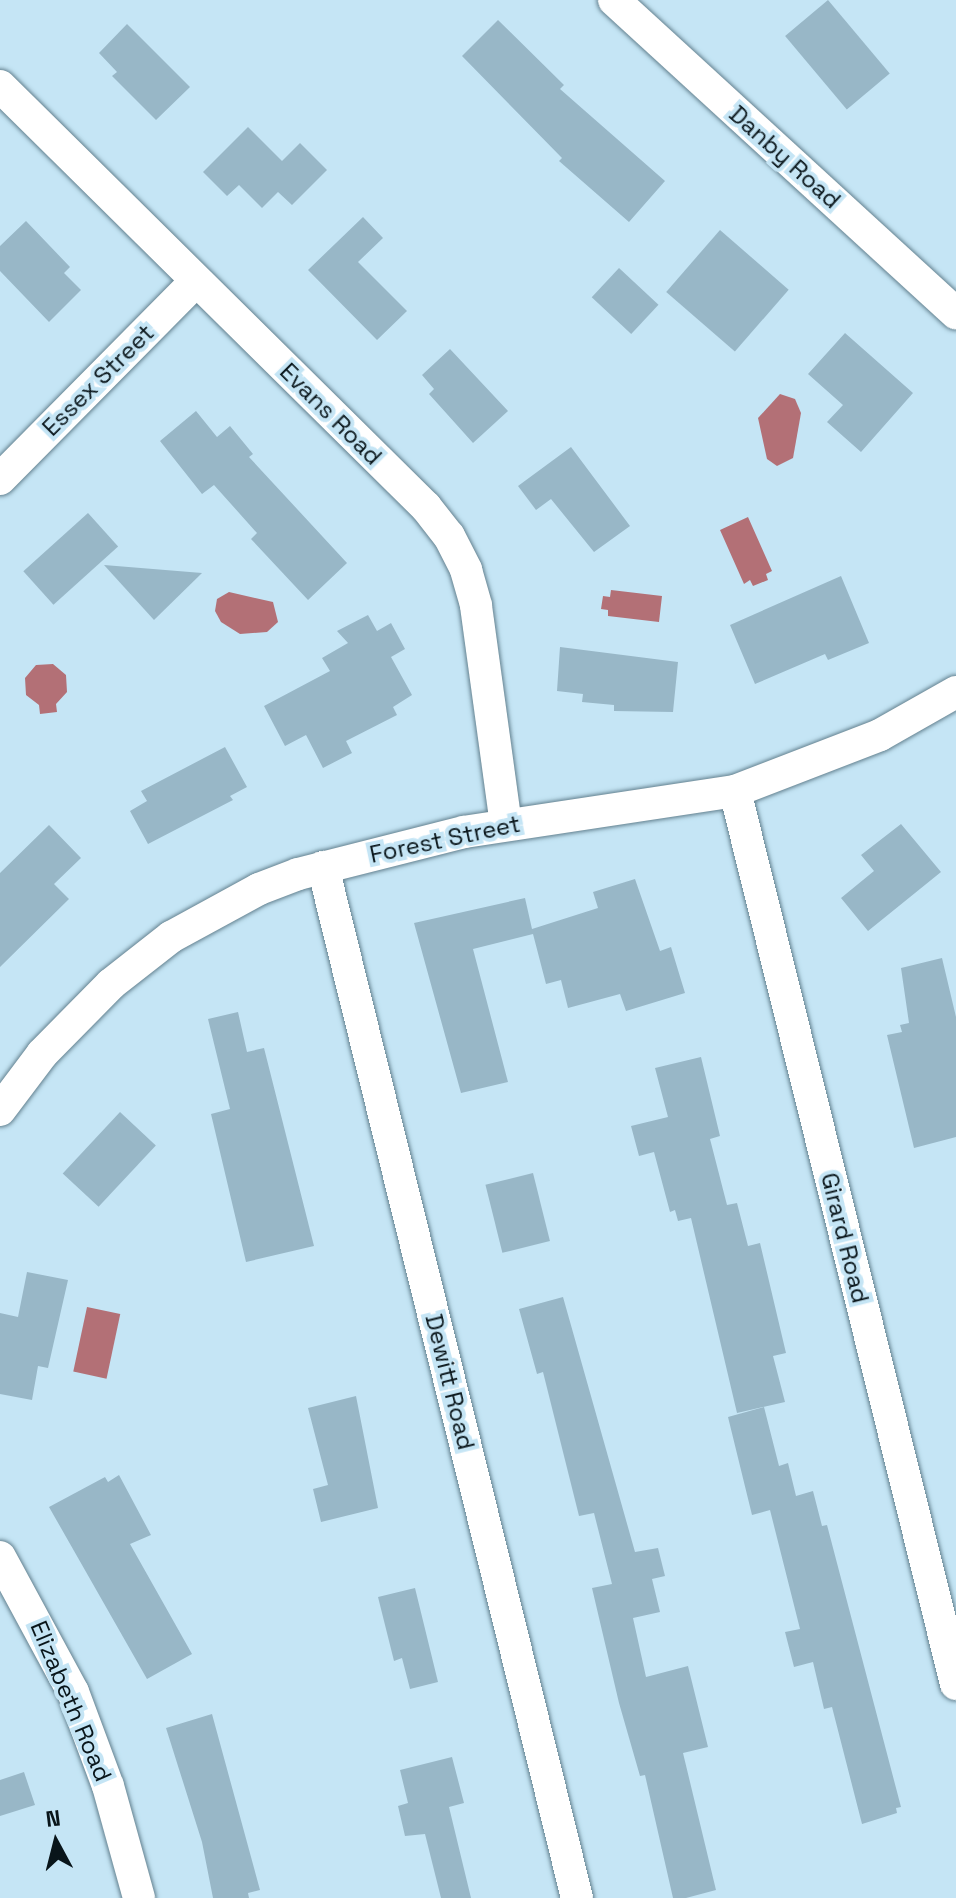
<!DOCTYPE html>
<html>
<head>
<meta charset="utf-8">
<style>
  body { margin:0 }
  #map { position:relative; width:956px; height:1898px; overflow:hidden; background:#c5e5f5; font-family:"Space Grotesk",sans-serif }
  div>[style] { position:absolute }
  .water>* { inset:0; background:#b37076; transform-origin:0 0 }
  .building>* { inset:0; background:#98b7c7; transform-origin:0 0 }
  .roads { filter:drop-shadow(0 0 2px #63818f) drop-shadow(0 0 2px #63818f) }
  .minor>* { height:32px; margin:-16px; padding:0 16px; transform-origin:16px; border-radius:16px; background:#fff }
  span { translate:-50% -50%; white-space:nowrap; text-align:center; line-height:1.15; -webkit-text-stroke:8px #c5e5f5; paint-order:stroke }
  .street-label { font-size:24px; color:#09151a }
  .north { position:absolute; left:16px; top:1802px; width:80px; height:80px; -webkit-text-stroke:6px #c5e5f5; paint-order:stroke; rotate:353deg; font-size:22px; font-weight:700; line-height:32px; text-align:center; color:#09151a }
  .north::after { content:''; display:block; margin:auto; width:28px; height:36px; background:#09151a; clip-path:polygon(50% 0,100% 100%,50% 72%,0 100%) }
</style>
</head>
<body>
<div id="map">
  <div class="water">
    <div style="clip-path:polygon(780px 394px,795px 399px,801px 413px,793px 458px,777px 466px,767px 459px,758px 418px)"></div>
    <div style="clip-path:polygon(748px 517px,772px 571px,766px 574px,768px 580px,753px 586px,750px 580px,744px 584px,720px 530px)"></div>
    <div style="clip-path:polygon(611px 590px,662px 596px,659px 622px,608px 616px,608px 610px,601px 609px,603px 596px,610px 597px)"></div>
    <div style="clip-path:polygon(229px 592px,273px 602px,278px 622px,267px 632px,240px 634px,221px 622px,215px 611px,217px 599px)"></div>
    <div style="clip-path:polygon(53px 664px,66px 675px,67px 692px,56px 704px,57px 712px,40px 714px,39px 705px,26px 695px,25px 678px,36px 665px)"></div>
    <div style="left:87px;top:1307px;width:34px;height:66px;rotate:12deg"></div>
  </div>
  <div class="building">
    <div style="left:828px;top:0;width:96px;height:56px;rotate:50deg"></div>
    <div style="clip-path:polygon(498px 20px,564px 85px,560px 89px,665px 181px,629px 222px,559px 161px,562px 158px,462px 56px)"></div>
    <div style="clip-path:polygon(127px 24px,190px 87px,156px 120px,112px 76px,117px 72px,99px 53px)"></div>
    <div style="clip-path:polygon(248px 127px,282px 161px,300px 143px,327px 170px,292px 205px,278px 192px,262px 208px,239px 185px,227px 196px,203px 172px)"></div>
    <div style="clip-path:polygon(363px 217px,383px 238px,358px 262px,407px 311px,377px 340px,308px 270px)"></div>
    <div style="clip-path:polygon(26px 221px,70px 267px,64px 273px,81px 290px,49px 322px,0 271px,0 246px)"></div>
    <div style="left:720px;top:230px;width:91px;height:82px;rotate:41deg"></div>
    <div style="left:619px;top:268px;width:54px;height:40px;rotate:43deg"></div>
    <div style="clip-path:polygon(845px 333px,913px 393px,861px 452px,827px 422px,843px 405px,808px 374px)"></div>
    <div style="clip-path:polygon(450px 349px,508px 411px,473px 443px,429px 394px,434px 389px,422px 375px)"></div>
    <div style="clip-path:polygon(196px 411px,217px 437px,230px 426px,253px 454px,249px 457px,347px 563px,308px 600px,251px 539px,257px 533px,214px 485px,202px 494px,160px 441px)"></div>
    <div style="clip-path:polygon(571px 447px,630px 526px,594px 552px,551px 499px,536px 510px,518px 486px)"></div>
    <div style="left:88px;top:513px;width:45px;height:87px;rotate:48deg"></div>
    <div style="clip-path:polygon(104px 565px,202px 573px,154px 620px)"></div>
    <div style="clip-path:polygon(841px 576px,869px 643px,828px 660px,825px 654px,755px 684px,730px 625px)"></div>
    <div style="clip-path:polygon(368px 615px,377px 631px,391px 623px,405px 649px,391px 657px,412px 695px,393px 707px,397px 715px,346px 741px,352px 753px,323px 768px,306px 735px,285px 746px,264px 706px,330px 671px,322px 658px,348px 643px,337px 631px)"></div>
    <div style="clip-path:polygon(560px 647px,678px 662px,673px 712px,614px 711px,614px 705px,582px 702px,583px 694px,557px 691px)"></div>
    <div style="clip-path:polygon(225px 747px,247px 787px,230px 796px,233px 800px,148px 844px,130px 811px,147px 801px,141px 791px)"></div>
    <div style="clip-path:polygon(901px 824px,941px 872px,868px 931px,841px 898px,874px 871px,861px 855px)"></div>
    <div style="clip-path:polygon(49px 825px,81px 858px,54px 884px,69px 899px,0 967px,0 873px)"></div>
    <div style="clip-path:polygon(635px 879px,660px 951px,671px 947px,685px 993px,626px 1011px,620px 994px,568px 1008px,561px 980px,546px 984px,533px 934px,473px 949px,508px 1082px,461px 1093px,414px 923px,525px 898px,532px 929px,598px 908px,593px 892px)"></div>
    <div style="clip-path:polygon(942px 958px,956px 1017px,956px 1137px,914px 1148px,887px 1035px,902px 1032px,900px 1025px,909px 1023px,901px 968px)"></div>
    <div style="clip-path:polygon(238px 1012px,247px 1052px,264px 1048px,314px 1246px,246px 1262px,211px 1114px,230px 1109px,208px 1019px)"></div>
    <div style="clip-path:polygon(701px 1057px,720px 1136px,710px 1139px,727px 1205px,737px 1203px,748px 1246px,760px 1243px,786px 1353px,773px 1356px,785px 1402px,737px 1413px,691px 1218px,678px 1221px,675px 1210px,670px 1212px,654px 1152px,639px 1156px,631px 1126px,668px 1117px,655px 1068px)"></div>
    <div style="left:120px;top:1112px;width:49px;height:84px;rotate:43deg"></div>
    <div style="left:533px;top:1173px;width:70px;height:49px;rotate:76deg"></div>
    <div style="clip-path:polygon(27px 1272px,68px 1280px,48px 1368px,38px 1366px,32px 1400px,0 1394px,0 1313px,18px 1317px)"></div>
    <div style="clip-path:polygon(563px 1297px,635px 1552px,658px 1548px,665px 1576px,652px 1579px,660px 1612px,633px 1618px,646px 1677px,688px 1666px,708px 1747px,683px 1753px,716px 1890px,686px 1898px,673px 1898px,645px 1775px,640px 1776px,619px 1703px,592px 1588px,612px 1584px,594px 1513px,579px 1516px,543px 1372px,537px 1374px,519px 1309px)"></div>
    <div style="clip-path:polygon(356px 1396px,378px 1508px,321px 1522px,313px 1489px,328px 1485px,308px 1408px)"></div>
    <div style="clip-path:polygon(764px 1407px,779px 1466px,788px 1463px,796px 1496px,813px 1491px,822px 1526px,827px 1525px,901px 1807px,896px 1808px,897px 1813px,862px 1824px,832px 1707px,824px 1709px,813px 1662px,794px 1667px,785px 1632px,800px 1629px,770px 1510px,752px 1515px,728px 1417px)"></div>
    <div style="clip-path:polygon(119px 1475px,151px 1535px,130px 1544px,192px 1654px,147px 1679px,49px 1507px,105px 1477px,108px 1482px)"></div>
    <div style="clip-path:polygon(415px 1588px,438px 1682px,410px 1689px,402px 1658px,394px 1661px,378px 1597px)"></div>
    <div style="clip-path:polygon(212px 1714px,260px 1890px,248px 1893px,249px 1898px,213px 1898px,202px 1842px,166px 1728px)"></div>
    <div style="clip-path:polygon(452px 1757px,464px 1803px,449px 1807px,471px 1898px,441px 1898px,425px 1834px,405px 1836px,398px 1806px,408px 1803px,400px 1770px)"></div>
    <div style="clip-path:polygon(24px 1772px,35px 1805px,0 1816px,0 1780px)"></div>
  </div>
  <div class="roads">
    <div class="minor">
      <div style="left:614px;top:0;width:464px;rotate:42.5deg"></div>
      <div style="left:0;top:86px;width:599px;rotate:44.66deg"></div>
      <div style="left:426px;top:507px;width:37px;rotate:52deg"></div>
      <div style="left:449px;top:536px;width:38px;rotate:63deg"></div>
      <div style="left:466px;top:570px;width:37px;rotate:74deg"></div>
      <div style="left:476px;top:606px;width:220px;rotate:82.2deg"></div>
      <div style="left:0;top:479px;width:279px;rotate:-45.3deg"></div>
      <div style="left:735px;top:791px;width:920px;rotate:76.1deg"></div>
      <div style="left:323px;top:867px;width:1062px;rotate:76.16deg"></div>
      <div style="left:0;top:1110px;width:70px;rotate:-53.1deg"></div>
      <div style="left:42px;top:1054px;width:98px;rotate:-45.4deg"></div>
      <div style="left:111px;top:984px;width:76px;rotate:-38.1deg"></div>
      <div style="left:171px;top:937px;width:100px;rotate:-28.6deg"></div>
      <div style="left:259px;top:889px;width:42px;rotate:-21deg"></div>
      <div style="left:298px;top:874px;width:171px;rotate:-14.2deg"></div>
      <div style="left:464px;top:832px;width:274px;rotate:-8.6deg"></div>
      <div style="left:735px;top:791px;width:155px;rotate:-21.1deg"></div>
      <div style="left:880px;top:735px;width:87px;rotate:-29.5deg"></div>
      <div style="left:0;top:1557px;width:153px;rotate:61.6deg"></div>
      <div style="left:73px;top:1692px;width:100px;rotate:69.6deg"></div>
      <div style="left:108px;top:1786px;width:116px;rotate:74.5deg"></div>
    </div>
  </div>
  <div class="street-label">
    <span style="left:785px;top:157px;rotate:42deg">Danby Road</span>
    <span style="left:98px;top:380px;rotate:-45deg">Essex Street</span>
    <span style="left:331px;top:414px;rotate:45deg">Evans Road</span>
    <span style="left:445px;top:839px;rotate:-12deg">Forest Street</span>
    <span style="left:845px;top:1238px;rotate:76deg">Girard Road</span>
    <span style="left:450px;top:1382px;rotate:76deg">Dewitt Road</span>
    <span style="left:71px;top:1701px;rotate:67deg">Elizabeth Road</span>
  </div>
  <div class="north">N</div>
</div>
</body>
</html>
